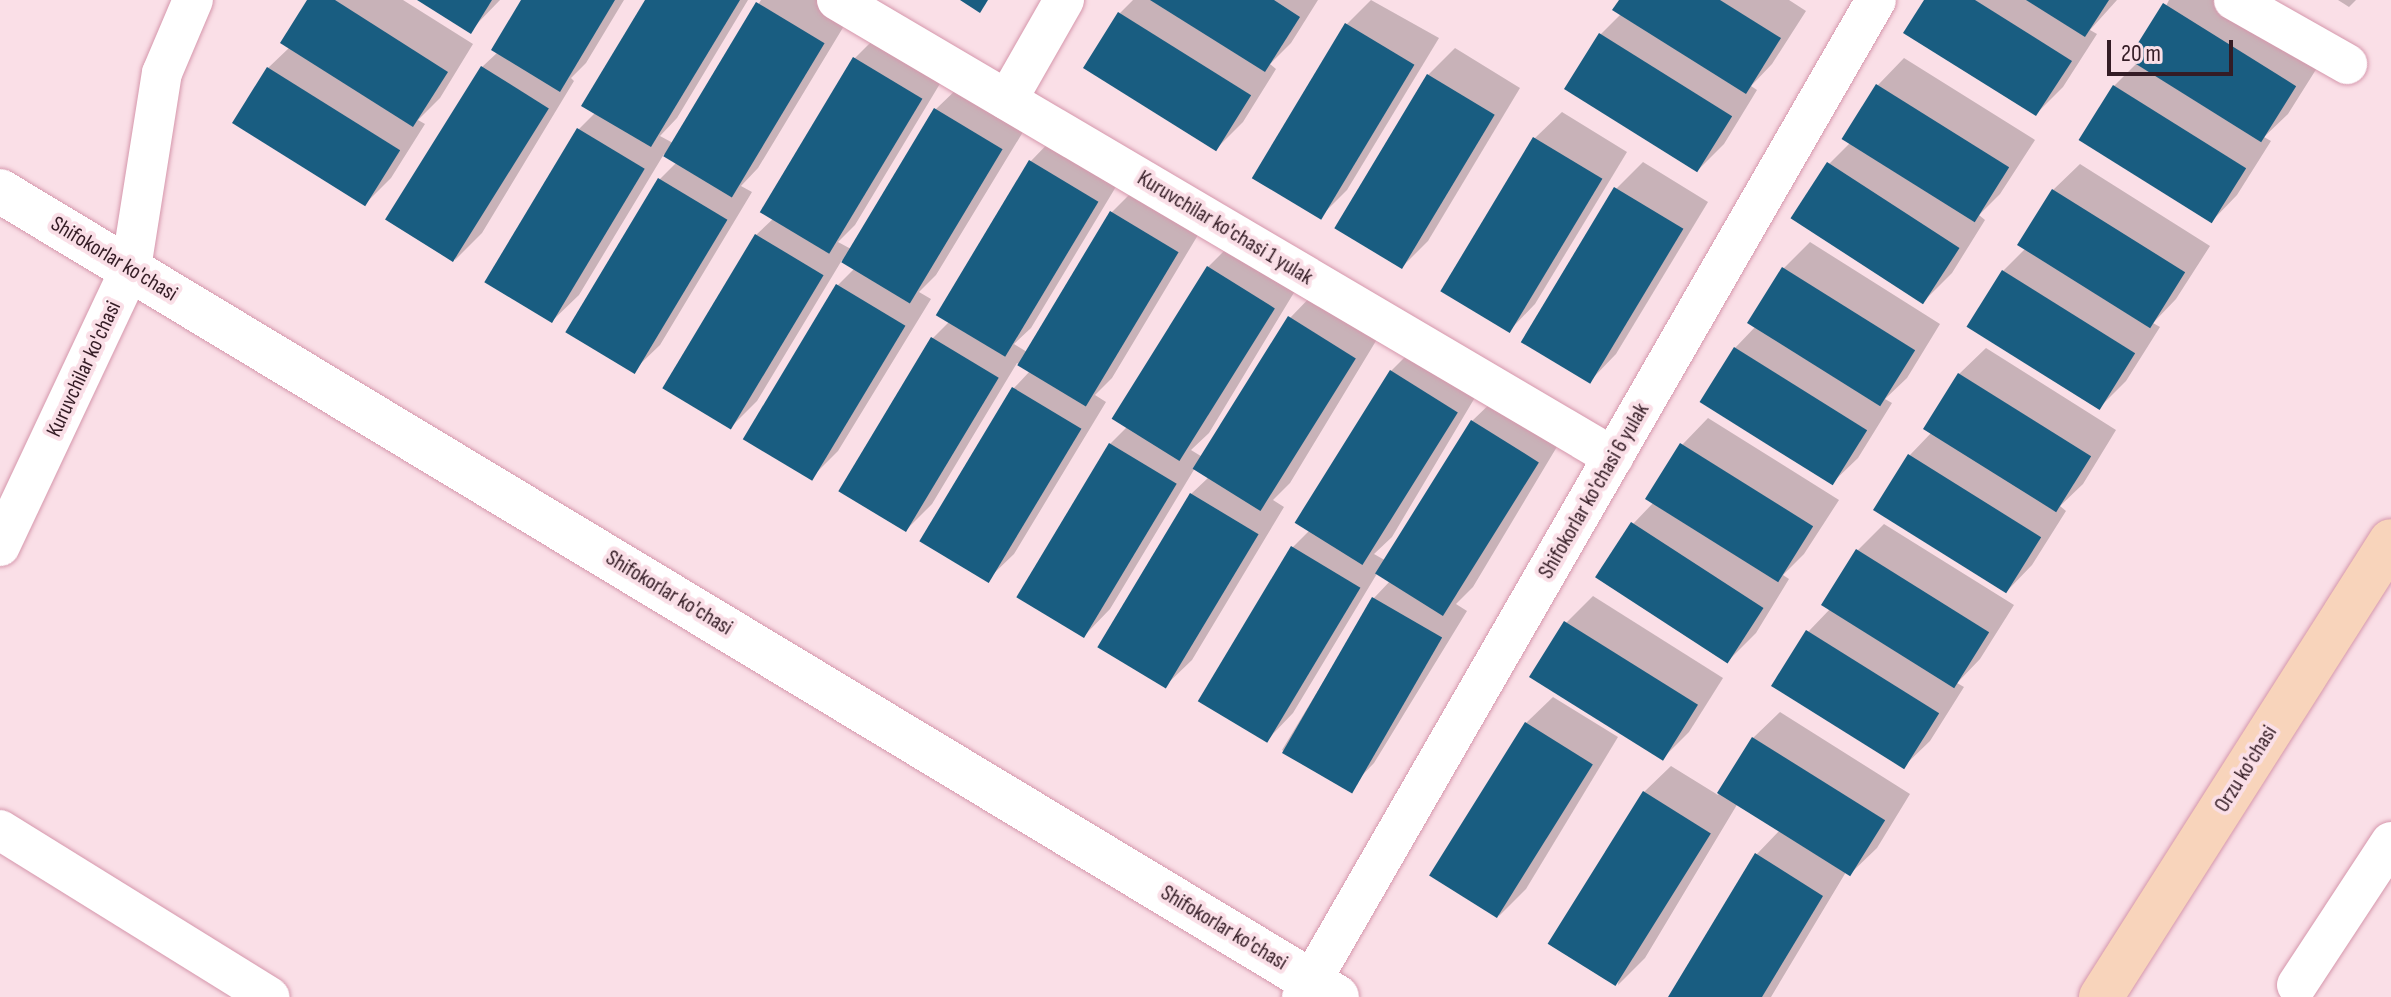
<!DOCTYPE html>
<html>
<head>
<meta charset="utf-8">
<style>
  body { margin:0 }
  #map { position:relative; width:2391px; height:997px; overflow:hidden; background:#fadfe7; font-family:"Sofia Sans Condensed",sans-serif }
  div>[style] { position:absolute }
  .shadow>* { inset:0; background:#0003 }
  .building>* { inset:0; background:#195d81; transform-origin:0 0 }
  .roads { filter:drop-shadow(0 0 2px #d597ac) drop-shadow(0 0 2px #d597ac) }
  .minor>* { height:40px; margin:-20px; padding:0 20px; transform-origin:20px; border-radius:20px; background:#fff }
  .tertiary>* { height:44px; margin:-22px; padding:0 22px; transform-origin:22px; border-radius:22px; background:#fff }
  .primary>* { height:44px; margin:-22px; padding:0 22px; transform-origin:22px; border-radius:22px; background:#f8d4bb }
  span { translate:-50% -50%; white-space:nowrap; text-align:center; line-height:1.15; -webkit-text-stroke:8px #fadfe7; paint-order:stroke }
  .street-label { font-size:22px; color:#341c25 }
  .scale { position:absolute; left:2107px; top:40px; width:126px; height:36px; box-sizing:border-box; border:4px solid #341c25; border-top:0; padding-left:10px; font-size:24px; line-height:28px; white-space:nowrap; color:#341c25; -webkit-text-stroke:6px #fadfe7; paint-order:stroke }
</style>
</head>
<body>
<div id="map">
  <div class="shadow">
    <div style="clip-path:polygon(310px 0,403px 0,473px 44px,440px 98px,418px 120px,425px 124px,391px 178px,364px 205px,268px 68px,290px 47px)"></div>
    <div style="clip-path:polygon(421px 0,500px 0,470px 31px)"></div>
    <div style="clip-path:polygon(523px 0,624px 0,586px 63px,571px 78px,574px 81px,482px 233px,455px 260px,482px 67px,498px 52px)"></div>
    <div style="clip-path:polygon(648px 0,748px 0,677px 118px,660px 136px,673px 143px,761px 0,824px 0,850px 16px,758px 168px,741px 186px,752px 192px,660px 345px,633px 371px,660px 179px,677px 162px,664px 154px,579px 295px,552px 321px,486px 281px,579px 129px,596px 112px)"></div>
    <div style="clip-path:polygon(1133px 0,1318px 0,1291px 43px,1270px 64px,1276px 69px,1243px 122px,1216px 149px,1120px 13px)"></div>
    <div style="clip-path:polygon(1371px 0,1439px 38px,1347px 190px,1320px 217px,1347px 24px)"></div>
    <div style="clip-path:polygon(1621px 0,1789px 0,1806px 11px,1772px 64px,1751px 86px,1757px 90px,1724px 144px,1697px 171px,1600px 35px,1622px 13px)"></div>
    <div style="clip-path:polygon(1926px 0,2117px 0,2090px 30px,2097px 34px,2063px 87px,2036px 114px)"></div>
    <div style="clip-path:polygon(2169px 0,2227px 0,2322px 60px,2288px 114px,2264px 137px,2271px 141px,2237px 195px,2211px 222px,2114px 86px,2138px 62px)"></div>
    <div style="clip-path:polygon(2338px 0,2356px 0,2349px 7px)"></div>
    <div style="clip-path:polygon(881px 32px,947px 72px,855px 225px,838px 242px,851px 249px,936px 109px,963px 83px,1029px 122px,936px 275px,919px 292px,931px 299px,838px 451px,811px 478px,746px 438px,838px 285px,855px 268px,842px 260px,757px 401px,730px 428px,756px 235px,774px 218px,854px 59px)"></div>
    <div style="clip-path:polygon(1455px 48px,1520px 88px,1428px 241px,1402px 267px,1428px 75px)"></div>
    <div style="clip-path:polygon(1904px 58px,2035px 140px,2000px 194px,1979px 215px,1985px 220px,1952px 273px,1925px 300px,1829px 164px,1850px 143px,1844px 139px,1878px 85px)"></div>
    <div style="clip-path:polygon(1562px 112px,1627px 152px,1535px 304px,1509px 331px,1535px 138px)"></div>
    <div style="clip-path:polygon(1057px 134px,1123px 175px,1031px 328px,1014px 344px,1027px 352px,1112px 212px,1139px 185px,1204px 225px,1112px 378px,1095px 395px,1106px 402px,1014px 554px,987px 580px,1014px 388px,1030px 371px,1017px 363px,932px 504px,906px 530px,840px 491px,933px 338px,950px 321px,1031px 161px)"></div>
    <div style="clip-path:polygon(1643px 162px,1708px 202px,1616px 354px,1590px 381px,1616px 189px)"></div>
    <div style="clip-path:polygon(2080px 164px,2210px 246px,2176px 299px,2153px 323px,2160px 327px,2126px 381px,2099px 408px,2003px 271px,2026px 248px,2053px 190px)"></div>
    <div style="clip-path:polygon(1235px 240px,1301px 281px,1209px 433px,1191px 450px,1204px 458px,1290px 318px,1316px 291px,1382px 331px,1290px 483px,1273px 500px,1284px 507px,1192px 660px,1165px 686px,1191px 494px,1209px 477px,1195px 468px,1110px 609px,1084px 636px,1110px 444px,1128px 426px,1208px 267px)"></div>
    <div style="clip-path:polygon(1810px 242px,1940px 324px,1907px 378px,1885px 399px,1892px 403px,1858px 458px,1831px 484px,1735px 348px,1756px 326px,1784px 268px)"></div>
    <div style="clip-path:polygon(1418px 344px,1483px 384px,1392px 537px,1374px 554px,1388px 562px,1472px 421px,1499px 395px,1564px 435px,1473px 587px,1456px 604px,1467px 611px,1374px 763px,1348px 790px,1282px 750px,1374px 598px,1391px 580px,1378px 572px,1293px 713px,1267px 740px,1293px 547px,1310px 530px,1391px 371px)"></div>
    <div style="clip-path:polygon(1986px 348px,2116px 430px,2083px 484px,2060px 506px,2066px 511px,2032px 565px,2006px 592px,1910px 455px,1932px 432px,1959px 374px)"></div>
    <div style="clip-path:polygon(1708px 418px,1839px 500px,1804px 554px,1783px 575px,1789px 579px,1756px 633px,1729px 660px,1633px 524px,1654px 502px,1682px 445px)"></div>
    <div style="clip-path:polygon(1884px 524px,2014px 605px,1980px 659px,1957px 683px,1964px 687px,1930px 741px,1903px 767px,1808px 632px,1831px 608px,1858px 550px)"></div>
    <div style="clip-path:polygon(1593px 596px,1723px 678px,1689px 732px,1662px 759px,1566px 623px)"></div>
    <div style="clip-path:polygon(1553px 697px,1618px 737px,1526px 889px,1499px 916px,1526px 723px)"></div>
    <div style="clip-path:polygon(1780px 712px,1910px 794px,1877px 848px,1850px 874px,1846px 872px,1771px 997px,1670px 997px,1756px 855px,1780px 830px,1738px 803px,1645px 958px,1618px 985px,1644px 792px,1671px 766px,1718px 795px,1753px 738px)"></div>
  </div>
  <div class="building">
    <div style="clip-path:polygon(307px 0,335px 0,448px 72px,413px 127px,280px 43px)"></div>
    <div style="clip-path:polygon(417px 0,492px 0,471px 34px)"></div>
    <div style="clip-path:polygon(521px 0,615px 0,560px 92px,491px 50px)"></div>
    <div style="clip-path:polygon(645px 0,740px 0,651px 147px,581px 106px)"></div>
    <div style="clip-path:polygon(960px 0,988px 0,980px 13px)"></div>
    <div style="clip-path:polygon(1150px 0,1274px 0,1300px 17px,1265px 72px)"></div>
    <div style="clip-path:polygon(1619px 0,1720px 0,1781px 38px,1746px 94px,1612px 10px)"></div>
    <div style="clip-path:polygon(1924px 0,1975px 0,2072px 61px,2036px 116px,1903px 33px)"></div>
    <div style="clip-path:polygon(2026px 0,2109px 0,2085px 37px)"></div>
    <div style="left:756px;top:2px;width:80px;height:180px;rotate:31deg"></div>
    <div style="left:2163px;top:3px;width:157px;height:66px;rotate:32deg"></div>
    <div style="left:1118px;top:12px;width:157px;height:66px;rotate:32deg"></div>
    <div style="left:1345px;top:23px;width:81px;height:181px;rotate:31deg"></div>
    <div style="left:1599px;top:33px;width:157px;height:66px;rotate:32deg"></div>
    <div style="left:853px;top:57px;width:81px;height:181px;rotate:31deg"></div>
    <div style="left:481px;top:66px;width:80px;height:181px;rotate:32deg"></div>
    <div style="left:267px;top:67px;width:157px;height:66px;rotate:32deg"></div>
    <div style="left:1427px;top:74px;width:79px;height:180px;rotate:31deg"></div>
    <div style="left:1876px;top:84px;width:157px;height:65px;rotate:32deg"></div>
    <div style="left:2113px;top:85px;width:157px;height:65px;rotate:32deg"></div>
    <div style="left:934px;top:108px;width:80px;height:180px;rotate:31deg"></div>
    <div style="left:577px;top:128px;width:79px;height:180px;rotate:31deg"></div>
    <div style="left:1533px;top:137px;width:81px;height:180px;rotate:31deg"></div>
    <div style="left:1029px;top:160px;width:81px;height:181px;rotate:31deg"></div>
    <div style="left:1827px;top:162px;width:158px;height:67px;rotate:33deg"></div>
    <div style="left:658px;top:178px;width:81px;height:180px;rotate:31deg"></div>
    <div style="left:1614px;top:187px;width:81px;height:181px;rotate:31deg"></div>
    <div style="left:2052px;top:189px;width:157px;height:66px;rotate:32deg"></div>
    <div style="left:1110px;top:211px;width:80px;height:180px;rotate:31deg"></div>
    <div style="left:755px;top:234px;width:80px;height:180px;rotate:31deg"></div>
    <div style="left:1207px;top:266px;width:80px;height:180px;rotate:32deg"></div>
    <div style="left:1782px;top:267px;width:157px;height:66px;rotate:32deg"></div>
    <div style="left:2002px;top:270px;width:157px;height:67px;rotate:32deg"></div>
    <div style="left:836px;top:284px;width:81px;height:181px;rotate:31deg"></div>
    <div style="left:1288px;top:316px;width:80px;height:180px;rotate:32deg"></div>
    <div style="left:931px;top:337px;width:79px;height:180px;rotate:31deg"></div>
    <div style="left:1734px;top:347px;width:157px;height:65px;rotate:32deg"></div>
    <div style="left:1390px;top:370px;width:80px;height:180px;rotate:32deg"></div>
    <div style="left:1958px;top:373px;width:157px;height:66px;rotate:32deg"></div>
    <div style="left:1012px;top:387px;width:81px;height:180px;rotate:31deg"></div>
    <div style="left:1471px;top:420px;width:80px;height:181px;rotate:32deg"></div>
    <div style="left:1109px;top:443px;width:79px;height:180px;rotate:31deg"></div>
    <div style="left:1680px;top:443px;width:157px;height:66px;rotate:32deg"></div>
    <div style="left:1908px;top:454px;width:157px;height:66px;rotate:32deg"></div>
    <div style="left:1190px;top:493px;width:80px;height:180px;rotate:31deg"></div>
    <div style="left:1631px;top:522px;width:158px;height:66px;rotate:33deg"></div>
    <div style="left:1291px;top:546px;width:81px;height:181px;rotate:31deg"></div>
    <div style="left:1856px;top:549px;width:157px;height:66px;rotate:32deg"></div>
    <div style="left:1372px;top:597px;width:81px;height:180px;rotate:30deg"></div>
    <div style="left:1564px;top:621px;width:158px;height:66px;rotate:32deg"></div>
    <div style="left:1806px;top:630px;width:157px;height:66px;rotate:32deg"></div>
    <div style="left:1525px;top:722px;width:80px;height:181px;rotate:32deg"></div>
    <div style="left:1752px;top:737px;width:157px;height:66px;rotate:32deg"></div>
    <div style="left:1643px;top:791px;width:80px;height:180px;rotate:32deg"></div>
    <div style="clip-path:polygon(1755px 853px,1823px 896px,1762px 997px,1668px 997px)"></div>
  </div>
  <div class="roads">
    <div class="minor">
      <div style="left:837px;top:0;width:901px;rotate:30.49deg"></div>
      <div style="left:2234px;top:0;width:130px;rotate:29.5deg"></div>
      <div style="left:1007px;top:100px;width:115px;rotate:-60.3deg"></div>
      <div style="left:0;top:546px;width:307px;rotate:-64.8deg"></div>
      <div style="left:131px;top:268px;width:197px;rotate:-81deg"></div>
      <div style="left:162px;top:73px;width:79px;rotate:-67deg"></div>
      <div style="left:0;top:830px;width:317px;rotate:31.8deg"></div>
      <div style="left:2297px;top:985px;width:171px;rotate:-56.7deg"></div>
      <div style="left:1302px;top:997px;width:1150px;rotate:-60.07deg"></div>
    </div>
    <div class="tertiary">
      <div style="left:0;top:191px;width:1561px;rotate:31.08deg"></div>
    </div>
    <div class="primary">
      <div style="left:2101px;top:997px;width:540px;rotate:-57.55deg"></div>
    </div>
  </div>
  <div class="street-label">
    <span style="left:1225px;top:228px;rotate:31deg">Kuruvchilar ko'chasi 1 yulak</span>
    <span style="left:114px;top:259px;rotate:31deg">Shifokorlar ko'chasi</span>
    <span style="left:84px;top:369px;rotate:-65deg">Kuruvchilar ko'chasi</span>
    <span style="left:1594px;top:491px;rotate:-60deg">Shifokorlar ko'chasi 6 yulak</span>
    <span style="left:669px;top:593px;rotate:31deg">Shifokorlar ko'chasi</span>
    <span style="left:2246px;top:769px;rotate:-58deg">Orzu ko'chasi</span>
    <span style="left:1224px;top:928px;rotate:31deg">Shifokorlar ko'chasi</span>
  </div>
  <div class="scale">20 m</div>
</div>
</body>
</html>
